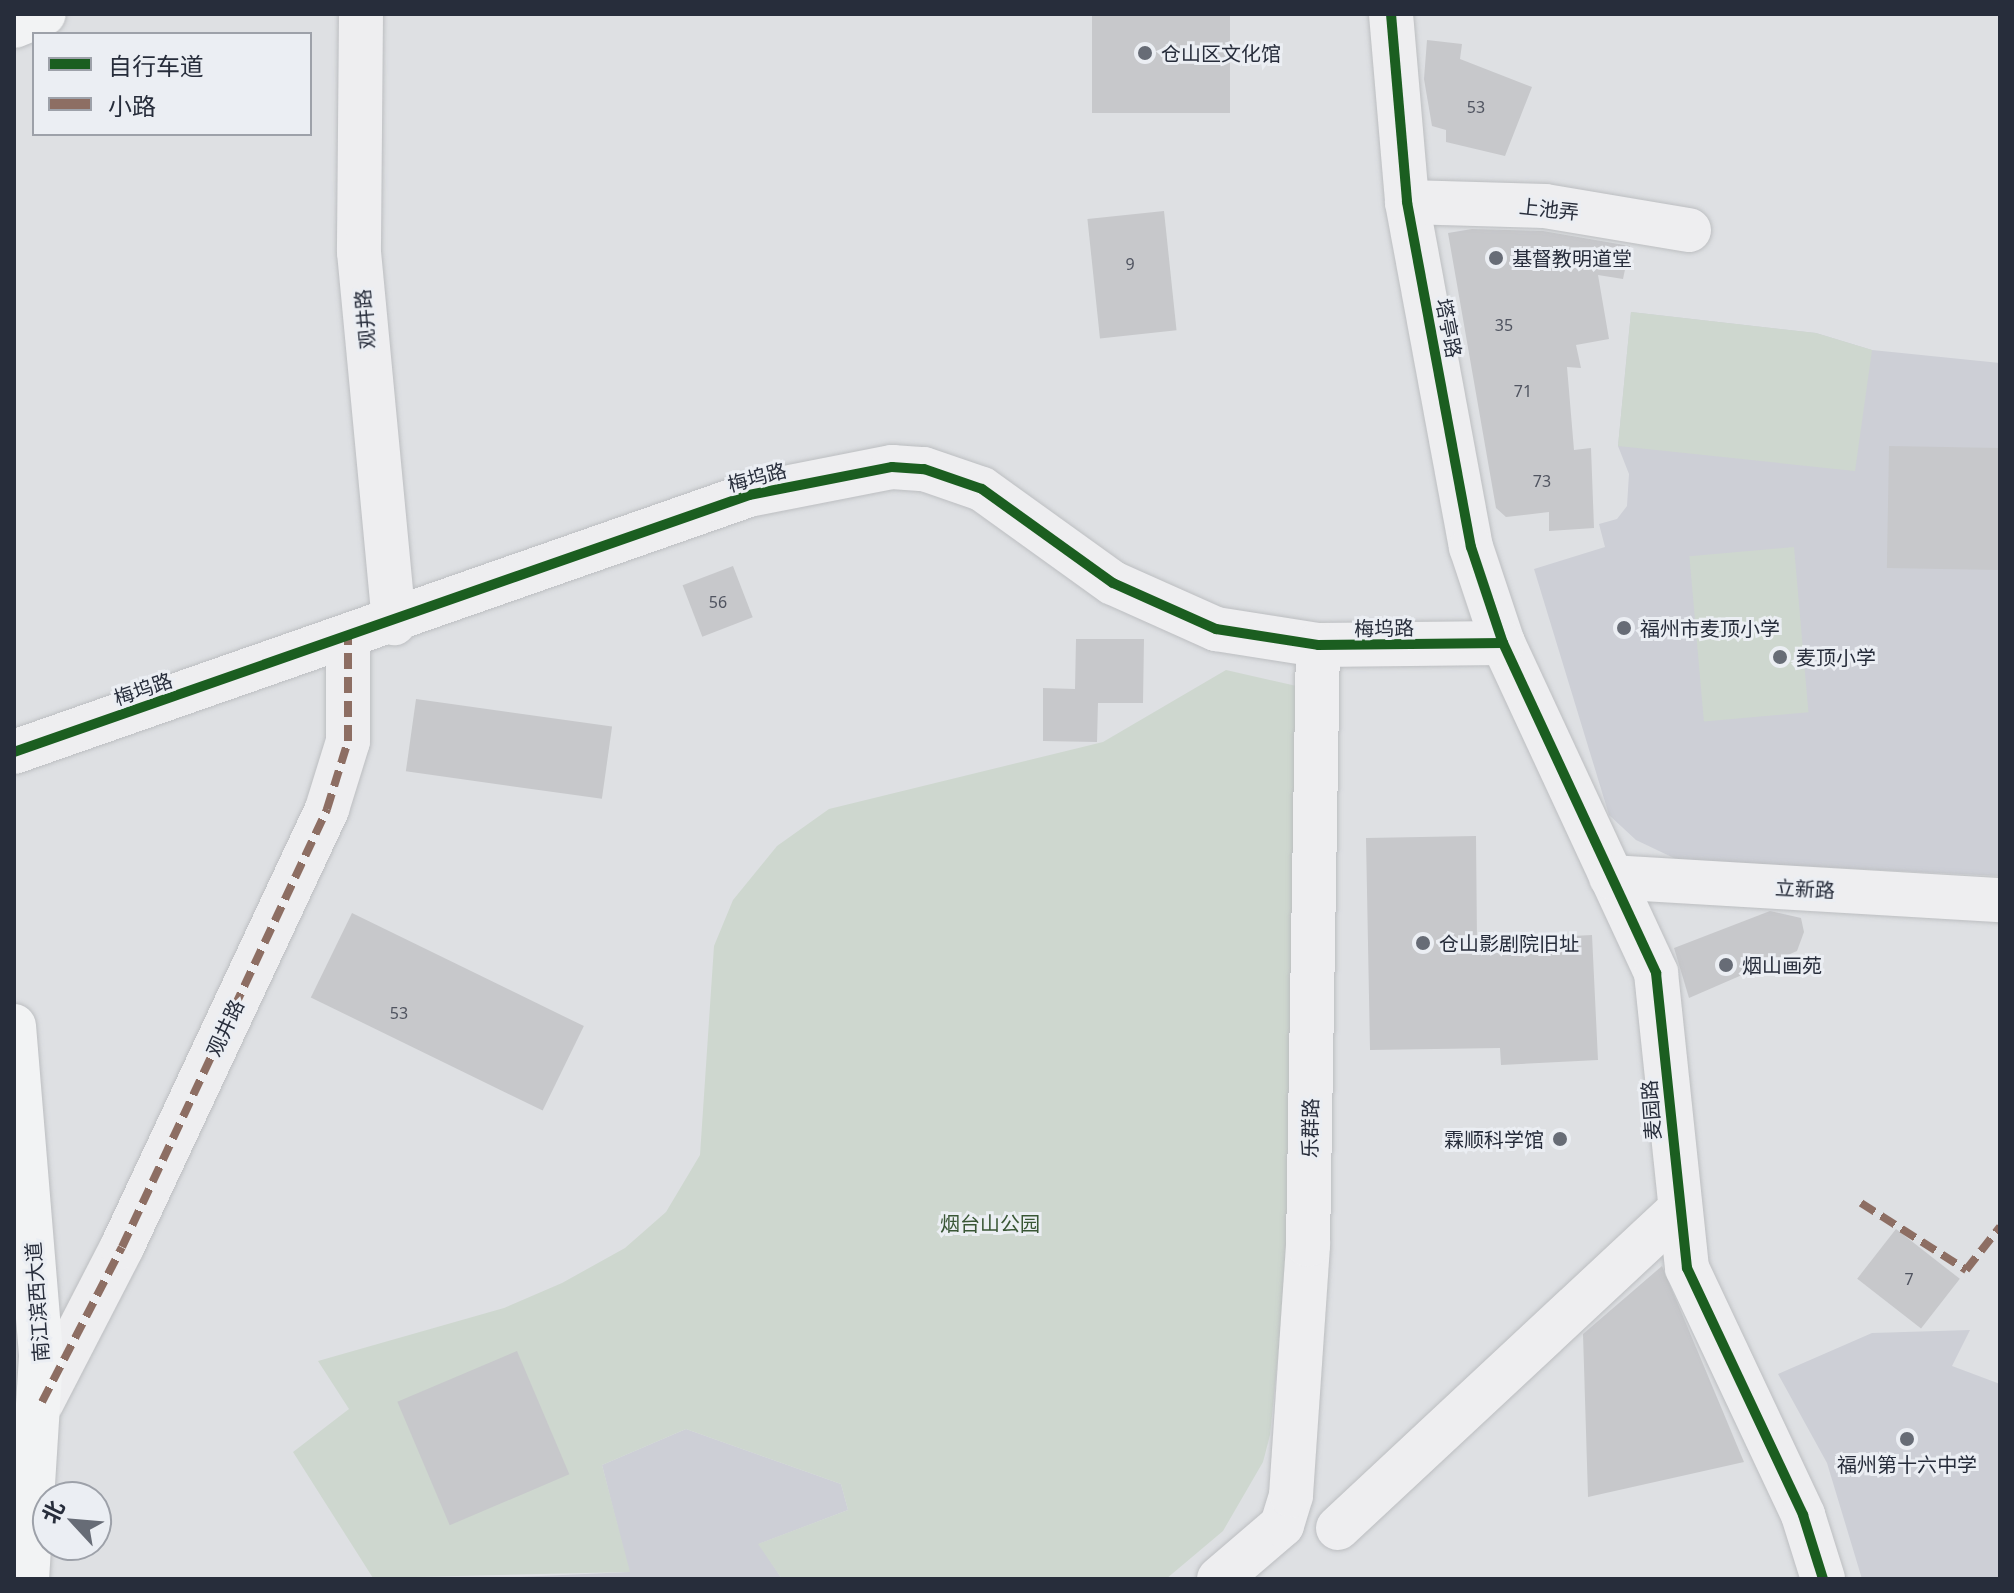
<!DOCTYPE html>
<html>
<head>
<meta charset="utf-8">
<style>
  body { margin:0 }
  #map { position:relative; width:2014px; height:1593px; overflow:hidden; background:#dee0e3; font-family:"Noto Sans","Noto Sans SC",sans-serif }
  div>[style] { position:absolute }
  .built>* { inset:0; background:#cdcfd6 }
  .green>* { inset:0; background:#ced7cf; transform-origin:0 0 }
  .building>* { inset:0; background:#c7c8cb; transform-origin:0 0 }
  .roads { filter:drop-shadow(0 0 2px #bcbec1) drop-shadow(0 0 2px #bcbec1) }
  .minor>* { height:44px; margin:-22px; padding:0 22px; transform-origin:22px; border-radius:22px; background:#eeeef0 }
  .major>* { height:44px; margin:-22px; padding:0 22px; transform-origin:22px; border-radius:22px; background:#f2f3f4 }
  .quiet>* { height:8px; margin-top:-4px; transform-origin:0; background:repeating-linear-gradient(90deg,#8d6e63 0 16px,transparent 0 24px) }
  .cycleway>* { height:10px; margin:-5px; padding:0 5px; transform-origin:5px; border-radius:5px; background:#1b5e20 }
  .dots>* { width:22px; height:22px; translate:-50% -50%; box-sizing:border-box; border:4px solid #ebeef3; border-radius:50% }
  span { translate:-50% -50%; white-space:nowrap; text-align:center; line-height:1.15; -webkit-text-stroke:6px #ebeef3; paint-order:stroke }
  .number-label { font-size:16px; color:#505460 }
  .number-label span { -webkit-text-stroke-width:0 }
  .poi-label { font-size:20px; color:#272d3b }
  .left { translate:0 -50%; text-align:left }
  .right { translate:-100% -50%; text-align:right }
  .street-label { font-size:20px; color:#272d3b }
  .park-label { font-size:20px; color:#395635 }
  .frame { position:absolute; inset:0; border:16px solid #272d3b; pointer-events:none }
  .legend { position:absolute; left:32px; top:32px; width:280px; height:104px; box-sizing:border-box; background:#ebeef3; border:2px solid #9da1a9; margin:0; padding:10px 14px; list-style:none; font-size:24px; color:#272d3b }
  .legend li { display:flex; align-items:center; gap:16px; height:40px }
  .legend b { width:40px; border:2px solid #9da1a9 }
  .north { position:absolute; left:32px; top:1481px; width:80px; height:80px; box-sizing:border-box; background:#ebeef3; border:2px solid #9da1a9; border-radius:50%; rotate:296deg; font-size:22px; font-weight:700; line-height:32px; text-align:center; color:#272d3b }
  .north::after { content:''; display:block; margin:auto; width:28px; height:36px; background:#676c76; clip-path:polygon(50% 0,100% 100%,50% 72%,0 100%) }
</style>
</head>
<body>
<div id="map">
  <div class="built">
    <div style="clip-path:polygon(1631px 312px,1816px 333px,1872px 350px,2000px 363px,2000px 876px,1678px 860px,1636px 840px,1609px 815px,1534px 569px,1605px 547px,1599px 524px,1617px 519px,1627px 506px,1629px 474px,1618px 446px)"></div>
    <div style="clip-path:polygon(1970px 1330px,1952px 1366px,2000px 1384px,2000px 1579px,1862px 1579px,1827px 1463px,1778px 1374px,1872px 1333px)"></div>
    <div style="clip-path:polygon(686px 1429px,841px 1484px,848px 1510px,759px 1544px,782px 1579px,473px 1579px,629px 1572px,602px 1465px)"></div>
  </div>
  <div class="green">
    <div style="clip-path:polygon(1631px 312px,1816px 333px,1872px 350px,1855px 471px,1618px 446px)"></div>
    <div style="left:1794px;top:547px;width:166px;height:105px;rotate:85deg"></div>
    <div style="clip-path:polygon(1226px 670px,1301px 687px,1289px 1249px,1270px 1435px,1263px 1462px,1223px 1531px,1166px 1579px,782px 1579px,758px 1544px,848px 1510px,841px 1484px,686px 1429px,602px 1465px,630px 1572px,373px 1578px,293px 1452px,349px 1409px,318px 1361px,504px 1308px,562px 1283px,625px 1248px,666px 1212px,700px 1155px,714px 946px,733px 900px,777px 846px,829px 809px,1103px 742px)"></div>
  </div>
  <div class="building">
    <div style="left:1092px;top:14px;width:138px;height:99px"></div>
    <div style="clip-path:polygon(1427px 40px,1462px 44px,1460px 59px,1532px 87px,1505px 156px,1446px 142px,1446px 130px,1432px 126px,1424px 79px)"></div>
    <div style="left:1164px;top:211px;width:120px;height:77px;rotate:84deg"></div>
    <div style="clip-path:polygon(1472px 229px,1543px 231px,1630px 246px,1623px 279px,1598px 275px,1609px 339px,1576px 345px,1581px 368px,1567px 367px,1574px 450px,1591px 448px,1594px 528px,1549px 531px,1549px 512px,1506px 517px,1496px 508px,1448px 233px)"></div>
    <div style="left:1889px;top:446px;width:111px;height:122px;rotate:1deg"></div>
    <div style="left:733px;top:566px;width:55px;height:54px;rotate:69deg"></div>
    <div style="clip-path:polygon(1076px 639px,1144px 639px,1143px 703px,1098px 703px,1097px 742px,1043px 741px,1043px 688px,1075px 689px)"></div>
    <div style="left:416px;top:699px;width:198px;height:73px;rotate:8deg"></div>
    <div style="clip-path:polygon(1476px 836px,1477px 941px,1592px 935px,1598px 1060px,1501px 1065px,1500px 1048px,1370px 1050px,1366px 838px)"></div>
    <div style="clip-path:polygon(1770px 911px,1801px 918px,1804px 932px,1797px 951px,1689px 998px,1674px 948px)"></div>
    <div style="left:352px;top:913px;width:258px;height:94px;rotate:26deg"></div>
    <div style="left:1896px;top:1229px;width:81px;height:63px;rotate:38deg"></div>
    <div style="clip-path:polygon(1662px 1266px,1744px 1462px,1588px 1497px,1583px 1334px)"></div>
    <div style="left:517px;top:1351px;width:134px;height:130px;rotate:67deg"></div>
  </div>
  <div class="roads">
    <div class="minor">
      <div style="left:361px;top:14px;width:238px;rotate:90.5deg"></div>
      <div style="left:359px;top:252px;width:373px;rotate:84.6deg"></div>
      <div style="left:1391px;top:14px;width:189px;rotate:85.1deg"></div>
      <div style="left:1407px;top:202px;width:351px;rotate:79.5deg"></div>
      <div style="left:1471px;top:547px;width:101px;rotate:71.6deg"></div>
      <div style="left:1503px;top:643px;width:364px;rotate:65.1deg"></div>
      <div style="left:1656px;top:973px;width:297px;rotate:84deg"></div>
      <div style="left:1687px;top:1268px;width:273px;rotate:64.8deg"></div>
      <div style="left:1803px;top:1515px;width:67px;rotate:72.6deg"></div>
      <div style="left:1407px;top:202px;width:138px;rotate:1.7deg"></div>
      <div style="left:1545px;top:206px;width:146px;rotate:9.5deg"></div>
      <div style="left:14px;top:752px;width:779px;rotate:-19.27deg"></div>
      <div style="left:749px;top:495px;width:146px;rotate:-11.1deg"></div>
      <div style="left:892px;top:467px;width:32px;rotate:4deg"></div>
      <div style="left:924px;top:469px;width:61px;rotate:19deg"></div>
      <div style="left:982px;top:489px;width:161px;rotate:35.7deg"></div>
      <div style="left:1113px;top:583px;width:113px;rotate:24.1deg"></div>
      <div style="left:1216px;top:629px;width:103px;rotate:8.9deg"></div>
      <div style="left:1318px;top:645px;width:185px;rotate:-0.6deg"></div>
      <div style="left:1611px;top:877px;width:390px;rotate:3.4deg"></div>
      <div style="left:42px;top:1402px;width:174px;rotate:-62.7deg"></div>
      <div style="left:122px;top:1247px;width:484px;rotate:-64.9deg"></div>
      <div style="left:327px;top:809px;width:71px;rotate:-72.8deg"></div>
      <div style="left:348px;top:741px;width:102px;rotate:-90deg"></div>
      <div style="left:1338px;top:1528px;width:463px;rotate:-43deg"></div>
      <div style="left:1219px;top:1579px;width:83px;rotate:-40.6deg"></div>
      <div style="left:1282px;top:1525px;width:31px;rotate:-73deg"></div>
      <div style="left:1291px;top:1495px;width:251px;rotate:-86.1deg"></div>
      <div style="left:1308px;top:1245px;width:600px;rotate:-89.05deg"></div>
    </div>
    <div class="major">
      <div style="left:14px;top:26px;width:32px;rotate:-22deg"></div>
      <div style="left:14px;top:1026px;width:332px;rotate:85.3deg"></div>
      <div style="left:41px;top:1357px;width:222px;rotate:93.6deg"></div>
    </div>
  </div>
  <div class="quiet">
    <div style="left:1861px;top:1203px;width:125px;rotate:32.5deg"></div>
    <div style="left:1966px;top:1270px;width:55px;rotate:-51.7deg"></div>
    <div style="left:42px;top:1402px;width:174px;rotate:-62.7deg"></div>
    <div style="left:122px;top:1247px;width:484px;rotate:-64.9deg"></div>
    <div style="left:327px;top:809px;width:71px;rotate:-72.8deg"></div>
    <div style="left:348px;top:741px;width:102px;rotate:-90deg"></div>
  </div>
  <div class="cycleway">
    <div style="left:1391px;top:14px;width:189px;rotate:85.1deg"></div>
    <div style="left:1407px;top:202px;width:351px;rotate:79.5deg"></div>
    <div style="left:1471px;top:547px;width:101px;rotate:71.6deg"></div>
    <div style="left:1503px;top:643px;width:364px;rotate:65.1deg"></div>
    <div style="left:1656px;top:973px;width:297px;rotate:84deg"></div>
    <div style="left:1687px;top:1268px;width:273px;rotate:64.8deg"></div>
    <div style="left:1803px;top:1515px;width:67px;rotate:72.6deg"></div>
    <div style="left:14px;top:752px;width:779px;rotate:-19.27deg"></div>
    <div style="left:749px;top:495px;width:146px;rotate:-11.1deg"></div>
    <div style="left:892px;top:467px;width:32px;rotate:4deg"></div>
    <div style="left:924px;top:469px;width:61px;rotate:19deg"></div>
    <div style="left:982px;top:489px;width:161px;rotate:35.7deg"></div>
    <div style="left:1113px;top:583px;width:113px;rotate:24.1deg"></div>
    <div style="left:1216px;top:629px;width:103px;rotate:8.9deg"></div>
    <div style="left:1318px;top:645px;width:185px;rotate:-0.6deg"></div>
  </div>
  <div class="dots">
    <div style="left:1145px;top:53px;background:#676c76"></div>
    <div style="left:1496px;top:258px;background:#676c76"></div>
    <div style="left:1624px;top:628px;background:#676c76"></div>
    <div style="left:1780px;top:657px;background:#676c76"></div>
    <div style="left:1423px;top:943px;background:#676c76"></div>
    <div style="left:1726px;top:965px;background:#676c76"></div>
    <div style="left:1560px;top:1139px;background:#676c76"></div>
    <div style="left:1907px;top:1439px;background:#676c76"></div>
  </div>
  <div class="number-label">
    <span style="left:1476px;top:107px">53</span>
    <span style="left:1130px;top:264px">9</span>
    <span style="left:1504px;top:325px">35</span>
    <span style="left:1523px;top:391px">71</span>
    <span style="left:1542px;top:481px">73</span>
    <span style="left:718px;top:602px">56</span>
    <span style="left:399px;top:1013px">53</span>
    <span style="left:1909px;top:1279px">7</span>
  </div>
  <div class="poi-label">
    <span class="left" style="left:1161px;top:53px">仓山区文化馆</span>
    <span class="left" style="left:1512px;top:258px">基督教明道堂</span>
    <span class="left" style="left:1640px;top:628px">福州市麦顶小学</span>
    <span class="left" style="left:1796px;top:657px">麦顶小学</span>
    <span class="left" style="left:1439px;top:943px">仓山影剧院旧址</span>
    <span class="left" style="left:1742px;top:965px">烟山画苑</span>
    <span class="right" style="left:1544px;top:1139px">霖顺科学馆</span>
    <span style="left:1907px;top:1464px">福州第十六中学</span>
  </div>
  <div class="street-label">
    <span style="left:1549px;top:209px;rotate:6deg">上池弄</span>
    <span style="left:365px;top:319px;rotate:-95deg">观井路</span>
    <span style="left:1449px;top:328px;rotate:79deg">塔亭路</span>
    <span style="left:757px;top:477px;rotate:-15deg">梅坞路</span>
    <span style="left:1384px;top:628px;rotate:-1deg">梅坞路</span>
    <span style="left:143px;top:689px;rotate:-19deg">梅坞路</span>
    <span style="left:1805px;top:889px;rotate:3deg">立新路</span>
    <span style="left:225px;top:1028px;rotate:-65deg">观井路</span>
    <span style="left:1651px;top:1110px;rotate:-94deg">麦园路</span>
    <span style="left:1310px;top:1128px;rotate:-89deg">乐群路</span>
    <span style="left:37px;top:1302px;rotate:-94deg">南江滨西大道</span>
  </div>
  <div class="park-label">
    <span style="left:990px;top:1223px">烟台山公园</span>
  </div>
  <div class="frame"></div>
  <ul class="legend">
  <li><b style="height:10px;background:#1b5e20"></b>自行车道</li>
  <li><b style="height:10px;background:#8d6e63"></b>小路</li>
  </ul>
  <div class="north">北</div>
</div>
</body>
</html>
